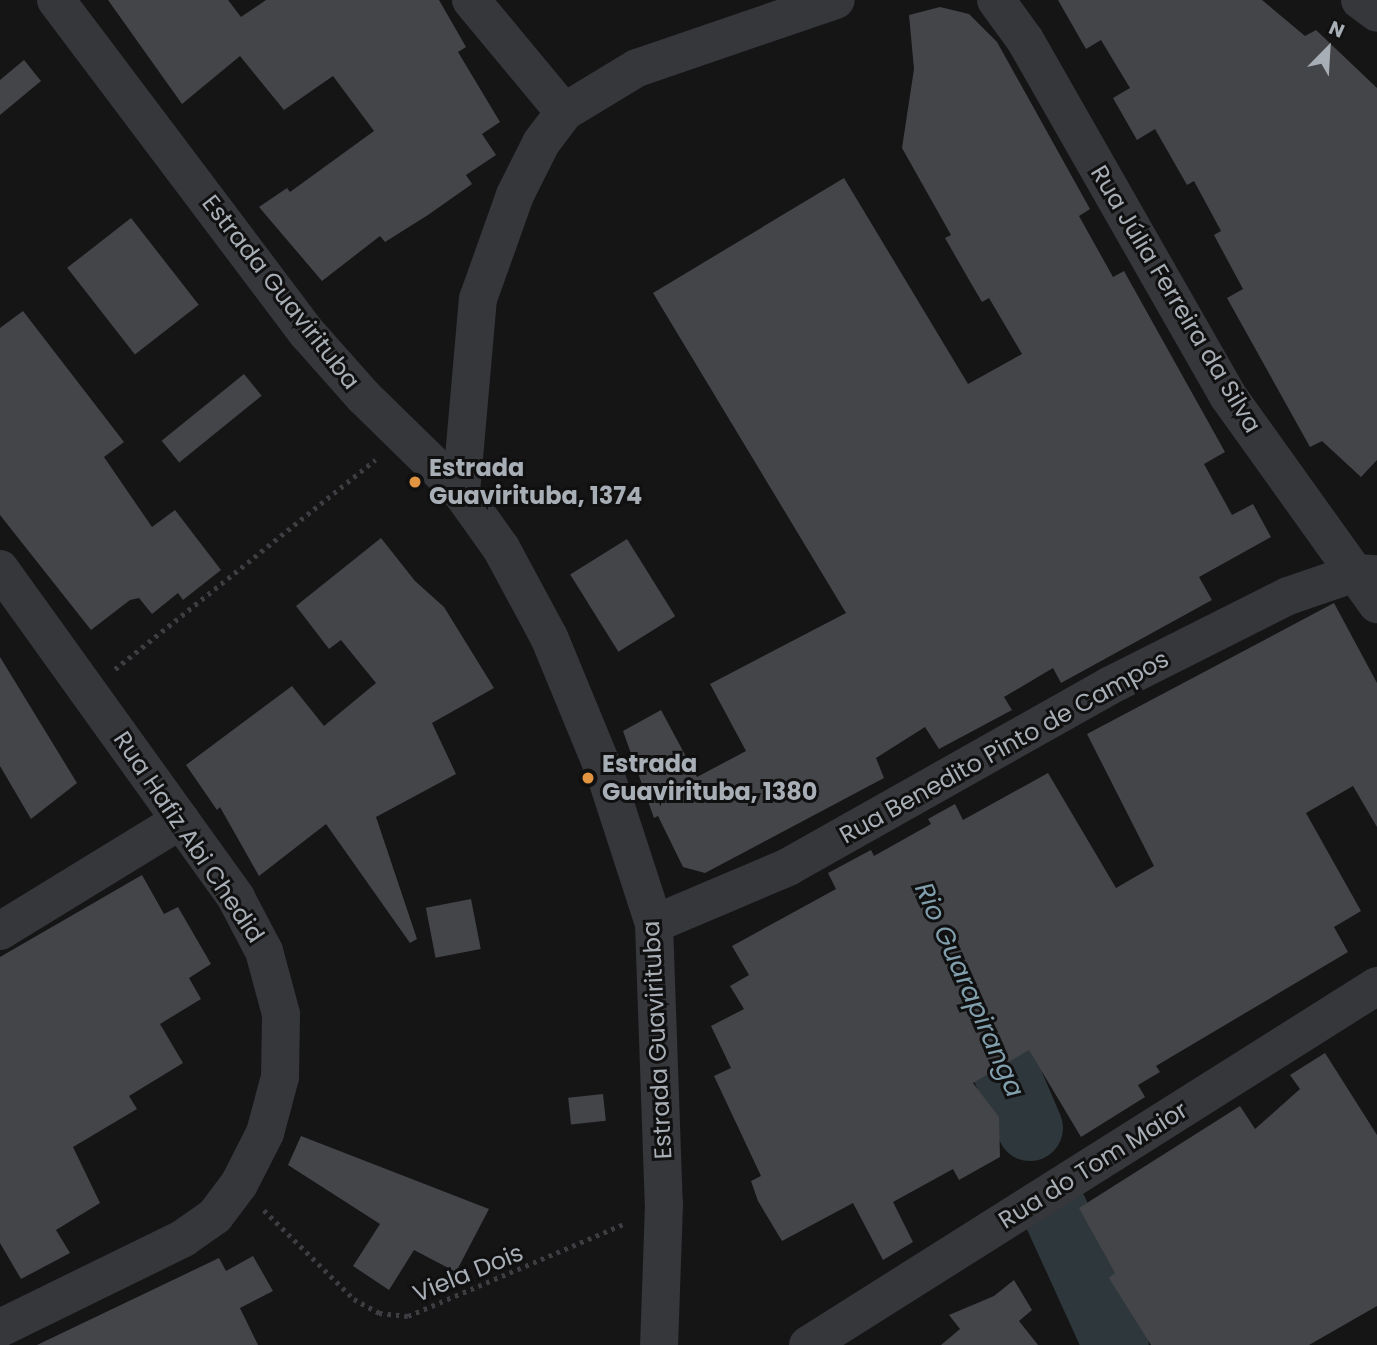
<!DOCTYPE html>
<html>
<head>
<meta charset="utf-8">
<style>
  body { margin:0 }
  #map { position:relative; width:1377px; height:1345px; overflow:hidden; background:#151516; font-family:Poppins,sans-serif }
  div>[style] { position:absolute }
  .river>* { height:66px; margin:-33px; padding:0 33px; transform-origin:33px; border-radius:33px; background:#2e373b }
  .building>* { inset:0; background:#444549; transform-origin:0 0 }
  .path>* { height:4.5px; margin-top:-2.25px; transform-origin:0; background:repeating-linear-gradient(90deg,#3c3e42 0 3.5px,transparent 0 8.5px) }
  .minor>* { height:38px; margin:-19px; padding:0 19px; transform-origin:19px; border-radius:19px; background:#36373b }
  .dots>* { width:19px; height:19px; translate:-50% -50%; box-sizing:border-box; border:4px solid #101011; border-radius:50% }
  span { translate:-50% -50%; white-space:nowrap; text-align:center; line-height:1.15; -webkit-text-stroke:6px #101011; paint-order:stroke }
  .street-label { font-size:24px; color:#a8aeb5 }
  .poi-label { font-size:24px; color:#a8aeb5; font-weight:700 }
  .left { translate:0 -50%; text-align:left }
  .water-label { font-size:26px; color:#819fad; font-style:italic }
  .north { position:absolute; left:1293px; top:14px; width:70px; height:70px; -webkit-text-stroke:5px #101011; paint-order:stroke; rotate:24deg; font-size:19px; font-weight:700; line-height:28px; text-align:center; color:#a8aeb5 }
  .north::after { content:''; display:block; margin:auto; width:24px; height:32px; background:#a8aeb5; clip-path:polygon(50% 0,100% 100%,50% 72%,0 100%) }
</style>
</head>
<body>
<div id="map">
  <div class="river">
    <div style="left:967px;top:981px;width:160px;rotate:66.8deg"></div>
    <div style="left:1054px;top:1209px;width:149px;rotate:65.5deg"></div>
  </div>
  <div class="building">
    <div style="clip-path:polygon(108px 0,228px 0,241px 17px,266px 0,439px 0,466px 47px,458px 52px,500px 122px,482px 134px,496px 155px,466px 175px,472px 184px,428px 215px,385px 242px,380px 236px,322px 281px,259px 207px,287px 188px,290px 192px,374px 131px,333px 76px,284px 110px,240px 56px,182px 104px)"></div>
    <div style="clip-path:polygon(1058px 0,1262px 0,1305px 36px,1316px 30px,1377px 88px,1377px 460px,1361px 477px,1322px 441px,1310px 447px,1227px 298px,1243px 289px,1214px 235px,1221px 231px,1194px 181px,1187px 185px,1155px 129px,1137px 140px,1113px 98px,1130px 88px,1101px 40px,1086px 49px)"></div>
    <div style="clip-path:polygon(940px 7px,969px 14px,997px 42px,1090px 209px,1079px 216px,1113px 277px,1124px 271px,1225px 452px,1204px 464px,1232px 515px,1253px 504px,1271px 537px,1199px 577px,1212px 600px,1061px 683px,1053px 668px,1004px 697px,1012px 710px,939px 749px,925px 727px,876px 758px,884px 778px,705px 873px,683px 867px,658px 816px,654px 818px,623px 731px,661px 710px,697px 777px,746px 751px,710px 684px,846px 613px,653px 293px,844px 178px,968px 384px,1022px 354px,989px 298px,982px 302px,972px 285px,945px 238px,951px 235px,902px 148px,914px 69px,909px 15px)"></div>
    <div style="clip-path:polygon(24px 60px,41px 81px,0 115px,0 80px)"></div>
    <div style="left:131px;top:218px;width:110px;height:81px;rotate:52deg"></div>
    <div style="clip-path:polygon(23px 311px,124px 442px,104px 457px,152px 527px,175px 510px,221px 570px,183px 600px,178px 593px,152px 614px,139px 598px,130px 600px,91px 630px,0 515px,0 328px)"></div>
    <div style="left:244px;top:374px;width:28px;height:106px;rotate:51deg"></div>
    <div style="clip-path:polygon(381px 538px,415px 581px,444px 607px,494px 688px,432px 723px,456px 774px,376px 817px,417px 939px,410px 943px,326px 824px,259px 876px,220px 807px,217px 810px,186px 765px,292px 686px,324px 726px,376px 683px,341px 640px,329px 649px,296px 606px)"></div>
    <div style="left:627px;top:539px;width:91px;height:67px;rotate:58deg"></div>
    <div style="clip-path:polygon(1334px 603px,1377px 683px,1377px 827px,1353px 786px,1306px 813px,1361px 911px,1334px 927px,1348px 952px,1156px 1066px,1160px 1072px,1138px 1085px,1145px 1097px,1081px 1137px,1029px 1050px,973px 1083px,999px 1117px,1000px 1157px,959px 1180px,953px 1169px,893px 1202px,913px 1242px,883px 1260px,853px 1203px,782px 1241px,758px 1201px,751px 1181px,761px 1176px,714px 1076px,731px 1068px,711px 1026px,744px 1009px,730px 986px,749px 975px,732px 946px,836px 889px,828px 873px,871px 850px,874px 856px,931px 824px,928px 819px,955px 804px,963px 820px,1048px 773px,1116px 888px,1154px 866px,1087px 734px)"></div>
    <div style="clip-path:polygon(0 657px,77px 783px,31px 819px,0 766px)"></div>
    <div style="clip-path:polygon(142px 875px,164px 914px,178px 907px,211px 964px,189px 978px,201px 999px,160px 1024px,183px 1063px,129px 1096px,137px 1109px,73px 1147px,100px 1203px,56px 1230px,70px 1253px,21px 1279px,0 1243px,0 957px)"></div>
    <div style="left:471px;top:899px;width:51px;height:46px;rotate:79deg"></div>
    <div style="clip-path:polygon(1325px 1053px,1377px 1135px,1377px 1306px,1309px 1345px,1151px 1345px,1109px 1278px,1115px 1273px,1079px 1208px,1240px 1106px,1255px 1129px,1300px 1089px,1290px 1075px)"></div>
    <div style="left:603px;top:1094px;width:27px;height:35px;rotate:84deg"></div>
    <div style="clip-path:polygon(301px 1136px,489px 1209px,456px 1272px,414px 1250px,389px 1290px,353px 1266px,380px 1224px,288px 1165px)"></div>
    <div style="clip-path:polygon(253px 1256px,273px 1291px,240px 1308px,258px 1345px,37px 1345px,219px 1258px,226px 1271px)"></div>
    <div style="clip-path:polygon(1014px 1280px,1032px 1310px,1019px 1321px,1038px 1345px,941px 1345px,960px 1329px,949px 1315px,994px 1296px)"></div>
  </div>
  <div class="path">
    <div style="left:115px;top:669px;width:334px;rotate:-38.8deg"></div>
    <div style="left:264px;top:1210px;width:127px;rotate:44.7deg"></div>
    <div style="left:354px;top:1299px;width:29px;rotate:29deg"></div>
    <div style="left:379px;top:1313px;width:29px;rotate:6deg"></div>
    <div style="left:408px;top:1316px;width:237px;rotate:-23.1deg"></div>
  </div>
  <div class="minor">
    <div style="left:56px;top:0;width:418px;rotate:53deg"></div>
    <div style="left:308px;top:334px;width:84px;rotate:48.4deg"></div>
    <div style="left:364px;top:397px;width:136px;rotate:44.4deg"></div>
    <div style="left:461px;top:492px;width:69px;rotate:54.5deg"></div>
    <div style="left:501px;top:548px;width:101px;rotate:61.7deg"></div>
    <div style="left:549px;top:637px;width:147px;rotate:67.6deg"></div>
    <div style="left:605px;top:773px;width:159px;rotate:72deg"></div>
    <div style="left:654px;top:924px;width:280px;rotate:88deg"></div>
    <div style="left:664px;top:1204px;width:141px;rotate:92deg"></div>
    <div style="left:471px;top:0;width:146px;rotate:50.3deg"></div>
    <div style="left:996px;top:0;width:49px;rotate:54.1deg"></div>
    <div style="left:1025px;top:40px;width:410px;rotate:60.3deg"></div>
    <div style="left:1228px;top:396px;width:256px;rotate:54.4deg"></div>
    <div style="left:1360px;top:0;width:21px;rotate:37deg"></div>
    <div style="left:461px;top:492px;width:194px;rotate:-85deg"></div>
    <div style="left:478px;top:299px;width:110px;rotate:-70.4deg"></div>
    <div style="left:515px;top:195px;width:58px;rotate:-63.4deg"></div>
    <div style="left:541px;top:143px;width:39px;rotate:-53deg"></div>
    <div style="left:564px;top:112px;width:85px;rotate:-31.1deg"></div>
    <div style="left:637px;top:68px;width:210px;rotate:-18.9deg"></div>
    <div style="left:0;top:569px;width:405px;rotate:54.3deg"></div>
    <div style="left:236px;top:898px;width:60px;rotate:62.2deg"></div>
    <div style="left:264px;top:951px;width:65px;rotate:74.9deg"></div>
    <div style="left:281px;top:1014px;width:63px;rotate:90.9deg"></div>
    <div style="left:280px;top:1077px;width:58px;rotate:105deg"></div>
    <div style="left:265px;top:1133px;width:57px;rotate:117deg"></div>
    <div style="left:239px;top:1184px;width:40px;rotate:127deg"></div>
    <div style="left:215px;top:1216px;width:38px;rotate:145deg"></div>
    <div style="left:184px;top:1238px;width:205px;rotate:153.9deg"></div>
    <div style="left:654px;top:924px;width:146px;rotate:-23deg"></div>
    <div style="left:788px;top:867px;width:369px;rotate:-29.4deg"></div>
    <div style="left:1109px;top:686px;width:200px;rotate:-26.7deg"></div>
    <div style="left:1288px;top:596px;width:71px;rotate:-18.9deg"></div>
    <div style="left:1355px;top:573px;width:22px;rotate:3deg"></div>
    <div style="left:0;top:931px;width:212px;rotate:-31.5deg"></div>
    <div style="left:808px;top:1345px;width:673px;rotate:-32.25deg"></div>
  </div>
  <div class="dots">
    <div style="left:415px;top:482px;background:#e19541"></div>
    <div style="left:588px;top:778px;background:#e19541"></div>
  </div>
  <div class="street-label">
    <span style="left:281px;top:292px;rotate:52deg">Estrada Guavirituba</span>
    <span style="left:1176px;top:299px;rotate:59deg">Rua Júlia Ferreira da Silva</span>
    <span style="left:1004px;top:747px;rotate:-29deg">Rua Benedito Pinto de Campos</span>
    <span style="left:189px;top:837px;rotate:56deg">Rua Hafiz Abi Chedid</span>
    <span style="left:657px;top:1040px;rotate:-93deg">Estrada Guavirituba</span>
    <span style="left:1093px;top:1165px;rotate:-32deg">Rua do Tom Maior</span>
    <span style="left:468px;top:1273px;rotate:-22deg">Viela Dois</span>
  </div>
  <div class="poi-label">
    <span class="left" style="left:429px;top:482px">Estrada<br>Guavirituba, 1374</span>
    <span class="left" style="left:602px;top:778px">Estrada<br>Guavirituba, 1380</span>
  </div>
  <div class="water-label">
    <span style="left:969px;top:990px;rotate:66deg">Rio Guarapiranga</span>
  </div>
  <div class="north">N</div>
</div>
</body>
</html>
